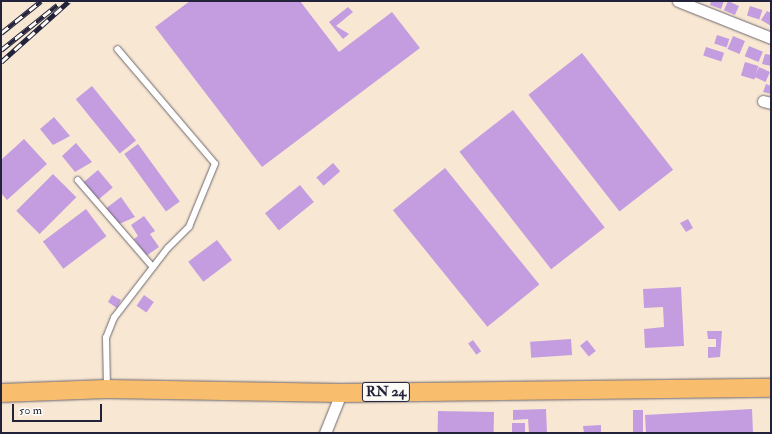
<!DOCTYPE html>
<html>
<head>
<meta charset="utf-8">
<style>
  body { margin:0 }
  #map { position:relative; width:772px; height:434px; overflow:hidden; background:#f8e7d2; font-family:"IM FELL Double Pica",serif }
  div>[style] { position:absolute }
  .building>* { inset:0; background:#c49de0; transform-origin:0 0 }
  .roads { filter:drop-shadow(0 0 1px #6d6770) drop-shadow(0 0 1px #6d6770) }
  .service>* { height:5.5px; margin:-2.75px; padding:0 2.75px; transform-origin:2.75px; border-radius:2.75px; background:#fff }
  .minor>* { height:11px; margin:-5.5px; padding:0 5.5px; transform-origin:5.5px; border-radius:5.5px; background:#fff }
  .primary>* { height:18px; margin:-9px; padding:0 9px; transform-origin:9px; border-radius:9px; background:#f9be6d }
  .rail>* { height:4.5px; margin-top:-2.25px; transform-origin:0; background:repeating-linear-gradient(90deg,#fdfcf7 0 9px,#22223b 0 18px); box-sizing:border-box; border-block:1px solid #22223b }
  span { translate:-50% -50%; white-space:nowrap; text-align:center; line-height:1.15; -webkit-text-stroke:3.5px #fdfcf7; paint-order:stroke }
  .shield-label span { padding:1px 3px; background:#fdfcf7; border:1px solid; border-radius:3px; -webkit-text-stroke-width:0 }
  .shield-label { font-size:14px; color:#22223b; font-weight:700 }
  .frame { position:absolute; inset:0; border:2px solid #22223b; pointer-events:none }
  .scale { position:absolute; left:12px; top:404px; width:90px; height:18px; box-sizing:border-box; border:2px solid #22223b; border-top:0; padding-left:5px; font-size:12px; line-height:14px; white-space:nowrap; color:#22223b; -webkit-text-stroke:3px #fdfcf7; paint-order:stroke }
</style>
</head>
<body>
<div id="map">
  <div class="building">
    <div style="clip-path:polygon(190px 1px,300px 1px,339px 52px,392px 12px,420px 48px,262px 167px,155px 27px)"></div>
    <div style="clip-path:polygon(711px 1px,724px 1px,721px 9px,710px 5px)"></div>
    <div style="left:728px;top:1px;width:12px;height:10px;rotate:24deg"></div>
    <div style="left:750px;top:6px;width:13px;height:10px;rotate:18deg"></div>
    <div style="clip-path:polygon(348px 7px,353px 12px,336px 26px,349px 34px,343px 39px,329px 22px)"></div>
    <div style="clip-path:polygon(767px 11px,771px 13px,771px 26px,761px 20px)"></div>
    <div style="left:717px;top:35px;width:13px;height:9px;rotate:18deg"></div>
    <div style="left:733px;top:36px;width:13px;height:14px;rotate:23deg"></div>
    <div style="left:749px;top:46px;width:15px;height:11px;rotate:23deg"></div>
    <div style="left:706px;top:47px;width:19px;height:9px;rotate:18deg"></div>
    <div style="left:582px;top:53px;width:148px;height:68px;rotate:52deg"></div>
    <div style="clip-path:polygon(765px 54px,771px 55px,771px 66px,762px 64px)"></div>
    <div style="left:745px;top:62px;width:14px;height:14px;rotate:17deg"></div>
    <div style="left:759px;top:67px;width:12px;height:11px;rotate:24deg"></div>
    <div style="clip-path:polygon(766px 84px,771px 86px,771px 94px,763px 92px)"></div>
    <div style="left:92px;top:86px;width:70px;height:21px;rotate:51deg"></div>
    <div style="left:513px;top:110px;width:149px;height:68px;rotate:52deg"></div>
    <div style="clip-path:polygon(54px 117px,70px 136px,53px 145px,40px 129px)"></div>
    <div style="clip-path:polygon(24px 139px,47px 164px,7px 200px,1px 193px,1px 160px)"></div>
    <div style="clip-path:polygon(76px 143px,92px 162px,75px 172px,62px 156px)"></div>
    <div style="left:138px;top:144px;width:71px;height:17px;rotate:54deg"></div>
    <div style="left:333px;top:163px;width:11px;height:22px;rotate:49deg"></div>
    <div style="left:445px;top:168px;width:150px;height:67px;rotate:51deg"></div>
    <div style="left:98px;top:170px;width:23px;height:19px;rotate:50deg"></div>
    <div style="left:53px;top:174px;width:33px;height:52px;rotate:45deg"></div>
    <div style="left:300px;top:185px;width:22px;height:45px;rotate:51deg"></div>
    <div style="clip-path:polygon(121px 197px,135px 217px,117px 225px,105px 209px)"></div>
    <div style="left:86px;top:209px;width:34px;height:54px;rotate:53deg"></div>
    <div style="clip-path:polygon(144px 216px,155px 231px,150px 234px,159px 247px,146px 256px,134px 239px,138px 236px,131px 225px)"></div>
    <div style="clip-path:polygon(688px 219px,693px 228px,686px 232px,680px 223px)"></div>
    <div style="left:217px;top:240px;width:25px;height:36px;rotate:53deg"></div>
    <div style="clip-path:polygon(681px 287px,684px 346px,645px 348px,644px 329px,664px 327px,663px 307px,644px 308px,643px 289px)"></div>
    <div style="clip-path:polygon(112px 295px,121px 300px,117px 308px,108px 302px)"></div>
    <div style="left:144px;top:295px;width:12px;height:13px;rotate:35deg"></div>
    <div style="clip-path:polygon(707px 331px,722px 331px,720px 357px,708px 358px,708px 347px,716px 347px,716px 339px,708px 339px)"></div>
    <div style="left:571px;top:339px;width:16px;height:41px;rotate:86deg"></div>
    <div style="left:473px;top:340px;width:14px;height:6px;rotate:54deg"></div>
    <div style="left:587px;top:340px;width:14px;height:9px;rotate:51deg"></div>
    <div style="clip-path:polygon(546px 409px,547px 433px,529px 433px,528px 419px,513px 420px,513px 410px)"></div>
    <div style="clip-path:polygon(752px 409px,753px 433px,646px 433px,645px 415px)"></div>
    <div style="left:633px;top:410px;width:10px;height:23px"></div>
    <div style="left:438px;top:411px;width:56px;height:22px;rotate:1deg"></div>
    <div style="left:525px;top:423px;width:10px;height:13px;rotate:90deg"></div>
    <div style="clip-path:polygon(601px 425px,601px 433px,584px 433px,583px 426px)"></div>
  </div>
  <div class="roads">
    <div class="service">
      <div style="left:78px;top:180px;width:115px;rotate:49.2deg"></div>
      <div style="left:107px;top:387px;width:49px;rotate:-91.2deg"></div>
      <div style="left:106px;top:338px;width:22px;rotate:-68deg"></div>
      <div style="left:114px;top:318px;width:88px;rotate:-52.4deg"></div>
      <div style="left:168px;top:248px;width:30px;rotate:-45deg"></div>
      <div style="left:189px;top:227px;width:68px;rotate:-67.6deg"></div>
      <div style="left:215px;top:164px;width:150px;rotate:-130.4deg"></div>
    </div>
    <div class="minor">
      <div style="left:678px;top:1px;width:100px;rotate:21.7deg"></div>
      <div style="left:763px;top:101px;width:8px;rotate:14deg"></div>
      <div style="left:325px;top:433px;width:43px;rotate:-68.2deg"></div>
    </div>
    <div class="primary">
      <div style="left:1px;top:393px;width:106px;rotate:-2.2deg"></div>
      <div style="left:107px;top:389px;width:234px;rotate:1deg"></div>
      <div style="left:341px;top:393px;width:430px;rotate:-0.7deg"></div>
    </div>
  </div>
  <div class="rail">
    <div style="left:1px;top:33px;width:51px;rotate:-38.7deg"></div>
    <div style="left:1px;top:50px;width:72px;rotate:-38.8deg"></div>
    <div style="left:1px;top:62px;width:91px;rotate:-41.9deg"></div>
  </div>
  <div class="shield-label">
    <span style="left:386px;top:392px">RN 24</span>
  </div>
  <div class="frame"></div>
  <div class="scale">50 m</div>
</div>
</body>
</html>
